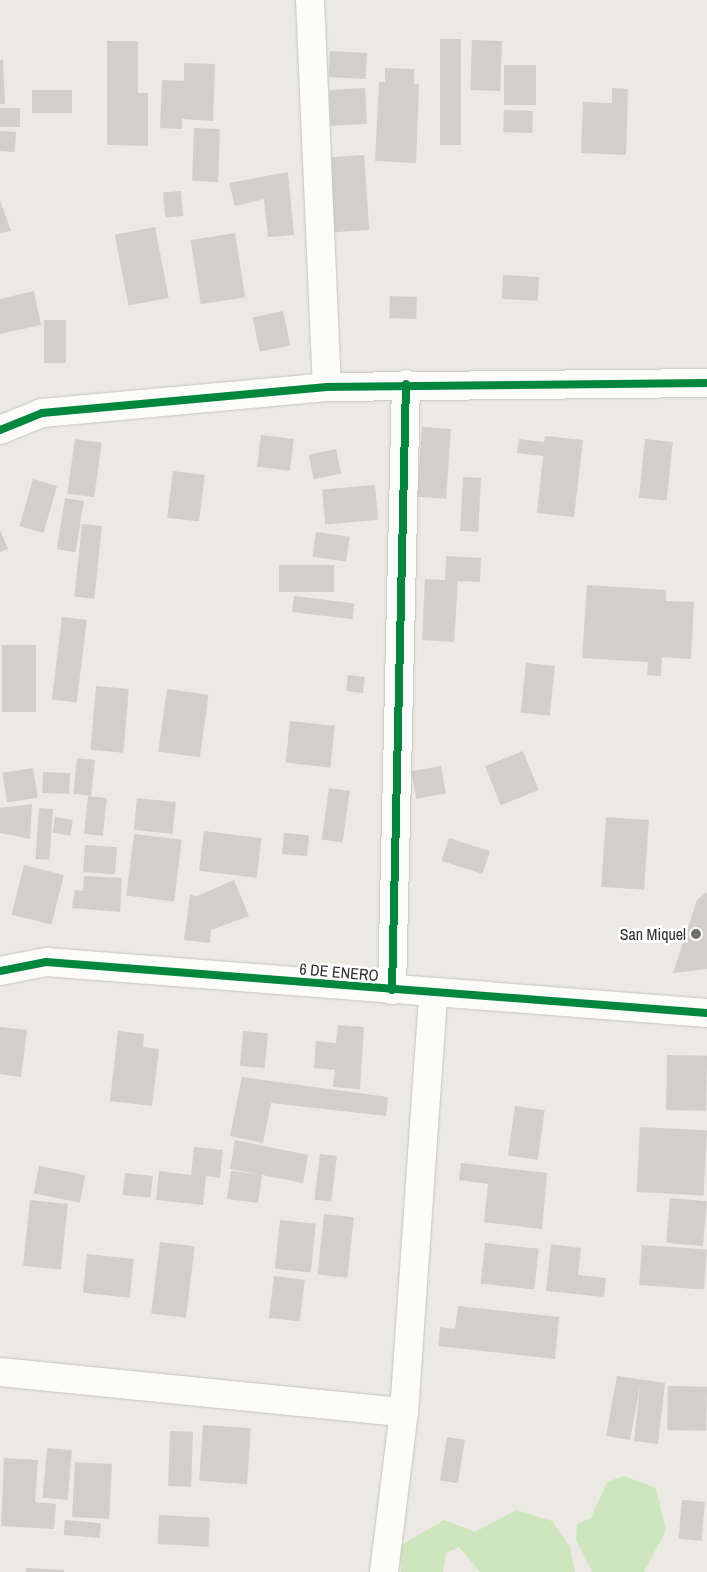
<!DOCTYPE html>
<html>
<head>
<meta charset="utf-8">
<style>
  body { margin:0 }
  #map { position:relative; width:707px; height:1572px; overflow:hidden; background:#ece8e4; font-family:"Archivo Narrow",sans-serif }
  div>[style] { position:absolute }
  .green>* { inset:0; background:#cee6be }
  .building>* { inset:0; background:#d1cecb; transform-origin:0 0 }
  .roads { filter:drop-shadow(0 0 1px #c5c4c5) drop-shadow(0 0 1px #c5c4c5) }
  .minor>* { height:28px; margin:-14px; padding:0 14px; transform-origin:14px; border-radius:14px; background:#fcfcfb }
  .cycleway>* { height:8px; margin:-4px; padding:0 4px; transform-origin:4px; border-radius:4px; background:#00873e }
  .dots>* { width:14px; height:14px; translate:-50% -50%; box-sizing:border-box; border:2px solid #fff; border-radius:50% }
  span { translate:-50% -50%; white-space:nowrap; text-align:center; line-height:1.15; -webkit-text-stroke:5px #fff; paint-order:stroke }
  .poi-label { font-size:16px; color:#2e2e2e }
  .right { translate:-100% -50%; text-align:right }
  .street-label { font-size:16px; color:#2e2e2e }
</style>
</head>
<body>
<div id="map">
  <div class="green">
    <div style="clip-path:polygon(624px 1476px,656px 1488px,666px 1530px,644px 1572px,592px 1572px,576px 1540px,577px 1524px,591px 1518px,607px 1482px)"></div>
    <div style="clip-path:polygon(516px 1510px,552px 1521px,570px 1547px,575px 1572px,480px 1572px,459px 1547px,446px 1553px,443px 1572px,401px 1572px,400px 1546px,444px 1520px,475px 1532px)"></div>
  </div>
  <div class="building">
    <div style="left:440px;top:39px;width:21px;height:106px"></div>
    <div style="left:472px;top:40px;width:30px;height:50px;rotate:2deg"></div>
    <div style="clip-path:polygon(107px 41px,138px 41px,138px 93px,148px 93px,148px 146px,107px 145px)"></div>
    <div style="left:330px;top:51px;width:37px;height:26px;rotate:3deg"></div>
    <div style="clip-path:polygon(0 60px,3px 60px,5px 104px,0 104px)"></div>
    <div style="clip-path:polygon(184px 63px,215px 64px,213px 121px,182px 119px,182px 129px,160px 128px,162px 80px,184px 81px)"></div>
    <div style="left:504px;top:65px;width:32px;height:40px"></div>
    <div style="clip-path:polygon(385px 68px,414px 69px,414px 84px,419px 84px,416px 163px,375px 161px,379px 82px,385px 82px)"></div>
    <div style="left:365px;top:88px;width:36px;height:36px;rotate:87deg"></div>
    <div style="clip-path:polygon(612px 88px,628px 89px,626px 155px,581px 153px,583px 102px,612px 103px)"></div>
    <div style="left:32px;top:90px;width:40px;height:23px"></div>
    <div style="left:0;top:108px;width:20px;height:19px"></div>
    <div style="left:504px;top:110px;width:29px;height:22px;rotate:2deg"></div>
    <div style="left:194px;top:128px;width:26px;height:53px;rotate:2deg"></div>
    <div style="left:0;top:131px;width:16px;height:20px;rotate:4deg"></div>
    <div style="left:364px;top:155px;width:75px;height:35px;rotate:86deg"></div>
    <div style="clip-path:polygon(288px 172px,294px 235px,268px 237px,264px 199px,235px 206px,229px 183px)"></div>
    <div style="left:181px;top:191px;width:25px;height:18px;rotate:85deg"></div>
    <div style="clip-path:polygon(0 200px,11px 231px,0 233px)"></div>
    <div style="left:155px;top:227px;width:72px;height:41px;rotate:79deg"></div>
    <div style="left:235px;top:233px;width:65px;height:45px;rotate:81deg"></div>
    <div style="left:503px;top:275px;width:36px;height:24px;rotate:3deg"></div>
    <div style="clip-path:polygon(34px 291px,41px 325px,0 334px,0 299px)"></div>
    <div style="left:390px;top:296px;width:27px;height:22px;rotate:2deg"></div>
    <div style="left:283px;top:311px;width:35px;height:31px;rotate:78deg"></div>
    <div style="left:44px;top:320px;width:22px;height:43px"></div>
    <div style="left:422px;top:427px;width:29px;height:70px;rotate:4deg"></div>
    <div style="left:261px;top:435px;width:33px;height:32px;rotate:7deg"></div>
    <div style="clip-path:polygon(545px 436px,583px 440px,574px 517px,537px 513px,543px 456px,517px 453px,519px 439px,544px 442px)"></div>
    <div style="left:75px;top:439px;width:27px;height:55px;rotate:8deg"></div>
    <div style="left:645px;top:439px;width:28px;height:59px;rotate:6deg"></div>
    <div style="left:336px;top:449px;width:25px;height:28px;rotate:78deg"></div>
    <div style="left:173px;top:471px;width:32px;height:47px;rotate:7deg"></div>
    <div style="left:463px;top:477px;width:18px;height:54px;rotate:3deg"></div>
    <div style="left:33px;top:479px;width:25px;height:49px;rotate:16deg"></div>
    <div style="left:375px;top:485px;width:35px;height:53px;rotate:85deg"></div>
    <div style="left:65px;top:498px;width:19px;height:52px;rotate:9deg"></div>
    <div style="left:82px;top:524px;width:20px;height:73px;rotate:6deg"></div>
    <div style="clip-path:polygon(0 530px,8px 549px,0 552px)"></div>
    <div style="left:316px;top:532px;width:34px;height:25px;rotate:8deg"></div>
    <div style="clip-path:polygon(446px 556px,481px 558px,480px 582px,458px 581px,454px 642px,422px 640px,425px 579px,445px 580px)"></div>
    <div style="left:279px;top:565px;width:55px;height:27px"></div>
    <div style="clip-path:polygon(587px 585px,666px 590px,666px 601px,694px 602px,691px 659px,662px 657px,661px 676px,647px 675px,648px 662px,582px 658px)"></div>
    <div style="left:294px;top:596px;width:61px;height:16px;rotate:7deg"></div>
    <div style="left:62px;top:617px;width:25px;height:83px;rotate:7deg"></div>
    <div style="left:2px;top:645px;width:34px;height:67px"></div>
    <div style="left:526px;top:663px;width:29px;height:50px;rotate:6deg"></div>
    <div style="left:348px;top:675px;width:17px;height:16px;rotate:7deg"></div>
    <div style="left:96px;top:686px;width:33px;height:64px;rotate:5deg"></div>
    <div style="left:167px;top:689px;width:42px;height:63px;rotate:8deg"></div>
    <div style="left:290px;top:721px;width:45px;height:42px;rotate:6deg"></div>
    <div style="left:523px;top:751px;width:42px;height:41px;rotate:68deg"></div>
    <div style="left:77px;top:758px;width:18px;height:36px;rotate:6deg"></div>
    <div style="left:441px;top:766px;width:28px;height:30px;rotate:80deg"></div>
    <div style="left:33px;top:768px;width:30px;height:31px;rotate:81deg"></div>
    <div style="left:43px;top:772px;width:27px;height:21px;rotate:2deg"></div>
    <div style="left:329px;top:788px;width:21px;height:52px;rotate:8deg"></div>
    <div style="left:88px;top:796px;width:19px;height:38px;rotate:6deg"></div>
    <div style="left:137px;top:798px;width:39px;height:32px;rotate:6deg"></div>
    <div style="clip-path:polygon(32px 804px,30px 839px,0 833px,0 808px)"></div>
    <div style="left:39px;top:808px;width:14px;height:51px;rotate:4deg"></div>
    <div style="left:55px;top:817px;width:18px;height:16px;rotate:9deg"></div>
    <div style="left:606px;top:817px;width:43px;height:70px;rotate:4deg"></div>
    <div style="left:204px;top:831px;width:58px;height:40px;rotate:7deg"></div>
    <div style="left:284px;top:833px;width:25px;height:21px;rotate:5deg"></div>
    <div style="left:134px;top:834px;width:48px;height:62px;rotate:7deg"></div>
    <div style="left:449px;top:838px;width:43px;height:24px;rotate:18deg"></div>
    <div style="left:85px;top:845px;width:32px;height:27px;rotate:4deg"></div>
    <div style="left:24px;top:865px;width:41px;height:51px;rotate:14deg"></div>
    <div style="clip-path:polygon(84px 876px,122px 878px,120px 912px,72px 908px,75px 890px,83px 891px)"></div>
    <div style="clip-path:polygon(234px 880px,249px 916px,211px 930px,210px 943px,184px 940px,190px 895px,197px 896px)"></div>
    <div style="clip-path:polygon(707px 892px,707px 969px,673px 973px,697px 900px)"></div>
    <div style="clip-path:polygon(338px 1025px,364px 1027px,360px 1089px,333px 1087px,335px 1070px,314px 1068px,316px 1041px,336px 1043px)"></div>
    <div style="clip-path:polygon(0 1027px,27px 1030px,21px 1077px,0 1074px)"></div>
    <div style="clip-path:polygon(118px 1031px,144px 1034px,143px 1047px,159px 1049px,152px 1106px,110px 1101px)"></div>
    <div style="left:243px;top:1031px;width:25px;height:35px;rotate:5deg"></div>
    <div style="left:667px;top:1055px;width:40px;height:55px;rotate:1deg"></div>
    <div style="clip-path:polygon(242px 1077px,388px 1097px,386px 1116px,271px 1103px,263px 1143px,230px 1136px)"></div>
    <div style="left:515px;top:1106px;width:30px;height:50px;rotate:8deg"></div>
    <div style="left:640px;top:1127px;width:67px;height:65px;rotate:3deg"></div>
    <div style="clip-path:polygon(235px 1140px,308px 1155px,303px 1183px,262px 1175px,258px 1203px,227px 1199px,231px 1171px,257px 1174px,230px 1169px)"></div>
    <div style="clip-path:polygon(194px 1147px,223px 1150px,220px 1178px,206px 1176px,203px 1205px,156px 1200px,159px 1171px,191px 1175px)"></div>
    <div style="left:320px;top:1154px;width:17px;height:46px;rotate:7deg"></div>
    <div style="clip-path:polygon(461px 1163px,547px 1173px,542px 1229px,484px 1222px,488px 1184px,459px 1180px)"></div>
    <div style="left:39px;top:1166px;width:47px;height:28px;rotate:11deg"></div>
    <div style="left:125px;top:1173px;width:28px;height:22px;rotate:6deg"></div>
    <div style="left:670px;top:1198px;width:37px;height:45px;rotate:5deg"></div>
    <div style="left:30px;top:1200px;width:38px;height:66px;rotate:6deg"></div>
    <div style="left:324px;top:1214px;width:30px;height:61px;rotate:6deg"></div>
    <div style="left:280px;top:1220px;width:36px;height:49px;rotate:6deg"></div>
    <div style="left:160px;top:1242px;width:35px;height:72px;rotate:7deg"></div>
    <div style="left:485px;top:1243px;width:54px;height:41px;rotate:6deg"></div>
    <div style="clip-path:polygon(551px 1244px,581px 1248px,578px 1275px,606px 1278px,604px 1297px,546px 1291px)"></div>
    <div style="left:642px;top:1245px;width:65px;height:40px;rotate:4deg"></div>
    <div style="left:87px;top:1254px;width:47px;height:39px;rotate:6deg"></div>
    <div style="left:274px;top:1276px;width:31px;height:42px;rotate:7deg"></div>
    <div style="clip-path:polygon(458px 1306px,559px 1317px,555px 1359px,438px 1346px,440px 1327px,455px 1329px)"></div>
    <div style="clip-path:polygon(617px 1376px,665px 1383px,658px 1444px,634px 1441px,640px 1386px,630px 1440px,606px 1436px)"></div>
    <div style="left:668px;top:1386px;width:39px;height:44px;rotate:1deg"></div>
    <div style="left:203px;top:1425px;width:48px;height:56px;rotate:4deg"></div>
    <div style="left:170px;top:1431px;width:23px;height:55px;rotate:2deg"></div>
    <div style="left:447px;top:1437px;width:18px;height:44px;rotate:9deg"></div>
    <div style="left:47px;top:1448px;width:25px;height:50px;rotate:5deg"></div>
    <div style="clip-path:polygon(4px 1458px,38px 1460px,35px 1502px,56px 1504px,54px 1529px,1px 1526px)"></div>
    <div style="left:75px;top:1462px;width:37px;height:55px;rotate:3deg"></div>
    <div style="left:682px;top:1500px;width:23px;height:39px;rotate:5deg"></div>
    <div style="left:159px;top:1515px;width:51px;height:29px;rotate:3deg"></div>
    <div style="left:65px;top:1520px;width:36px;height:15px;rotate:5deg"></div>
    <div style="clip-path:polygon(26px 1568px,64px 1570px,64px 1572px,26px 1572px)"></div>
  </div>
  <div class="roads">
    <div class="minor">
      <div style="left:310px;top:0;width:387px;rotate:87.5deg"></div>
      <div style="left:0;top:430px;width:45px;rotate:-22deg"></div>
      <div style="left:42px;top:413px;width:286px;rotate:-5.2deg"></div>
      <div style="left:327px;top:387px;width:380px;rotate:-0.6deg"></div>
      <div style="left:0;top:971px;width:47px;rotate:-11.1deg"></div>
      <div style="left:46px;top:962px;width:663px;rotate:4.41deg"></div>
      <div style="left:392px;top:990px;width:606px;rotate:-88.68deg"></div>
      <div style="left:0;top:1372px;width:406px;rotate:5.7deg"></div>
      <div style="left:384px;top:1572px;width:161px;rotate:-82.9deg"></div>
      <div style="left:404px;top:1412px;width:420px;rotate:-86deg"></div>
    </div>
  </div>
  <div class="cycleway">
    <div style="left:0;top:430px;width:45px;rotate:-22deg"></div>
    <div style="left:42px;top:413px;width:286px;rotate:-5.2deg"></div>
    <div style="left:327px;top:387px;width:380px;rotate:-0.6deg"></div>
    <div style="left:0;top:971px;width:47px;rotate:-11.1deg"></div>
    <div style="left:46px;top:962px;width:663px;rotate:4.41deg"></div>
    <div style="left:392px;top:990px;width:606px;rotate:-88.68deg"></div>
  </div>
  <div class="dots">
    <div style="left:696px;top:934px;background:#706f6e"></div>
  </div>
  <div class="poi-label">
    <span class="right" style="left:686px;top:934px">San Miquel</span>
  </div>
  <div class="street-label">
    <span style="left:339px;top:972px;rotate:5deg">6 DE ENERO</span>
  </div>
</div>
</body>
</html>
